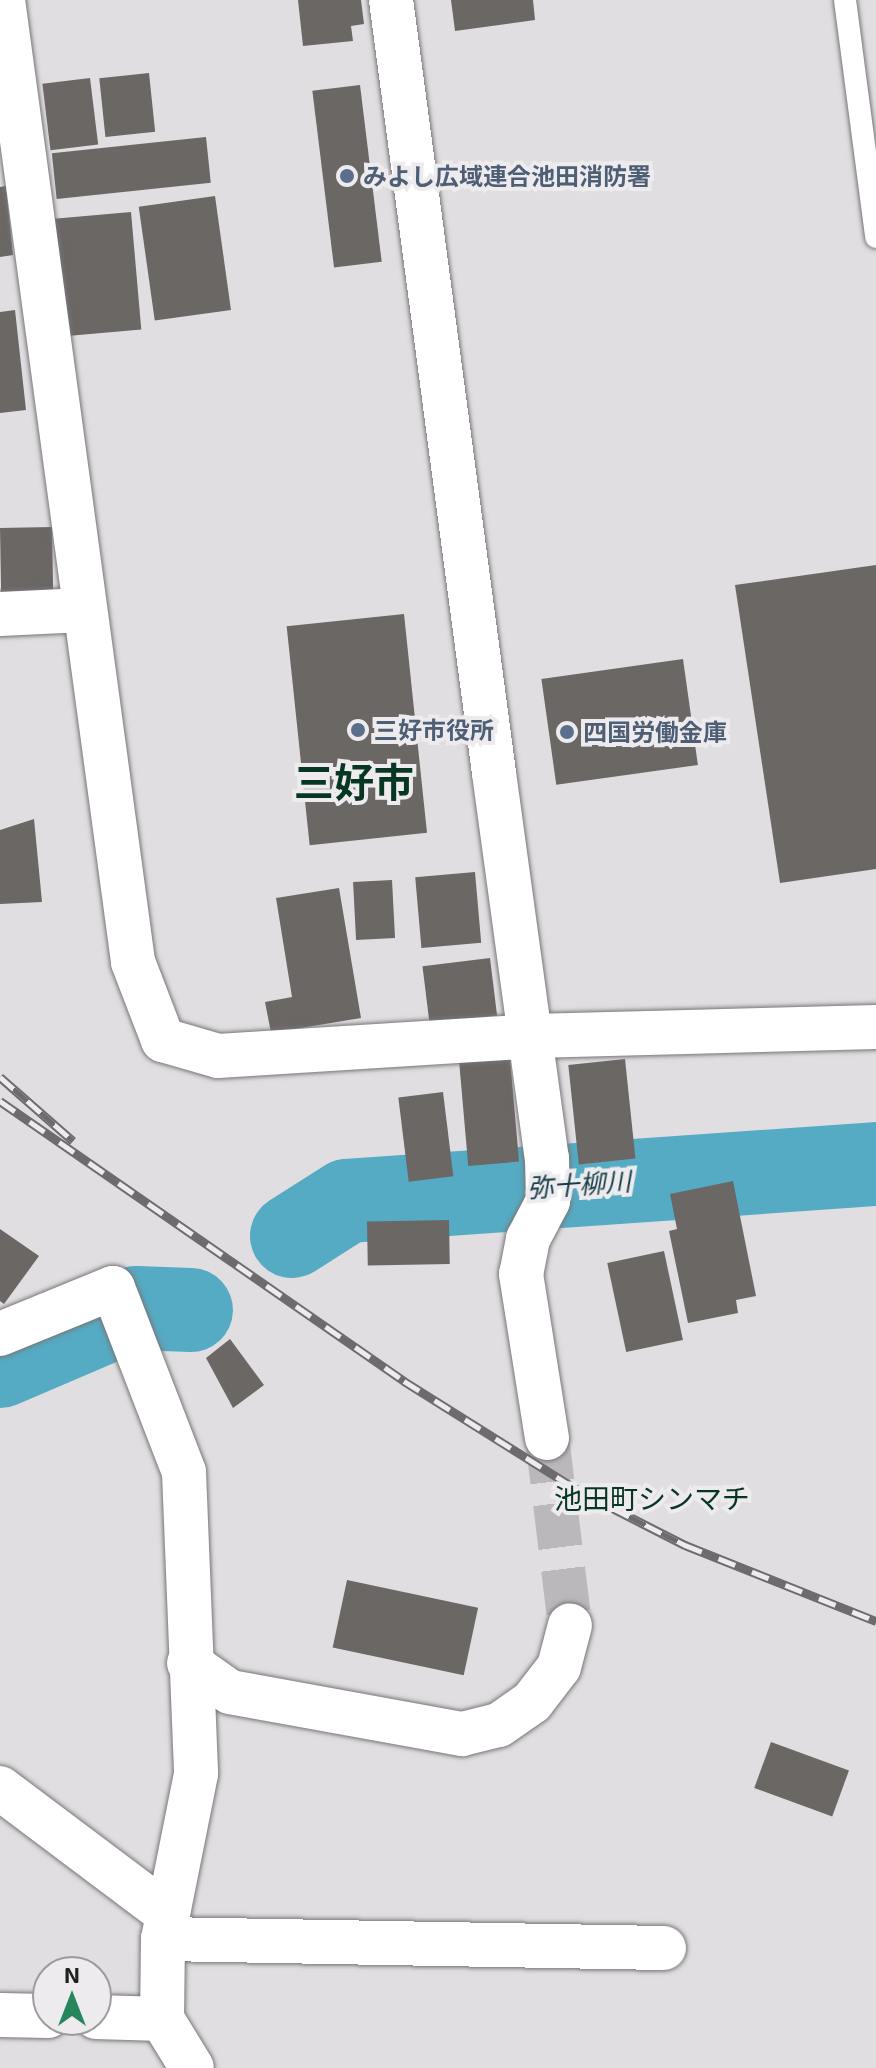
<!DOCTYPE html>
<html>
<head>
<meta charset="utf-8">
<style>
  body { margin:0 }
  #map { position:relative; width:876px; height:2068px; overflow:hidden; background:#e0dee1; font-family:"Exo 2","Noto Sans JP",sans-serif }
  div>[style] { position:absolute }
  .river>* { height:84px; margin:-42px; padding:0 42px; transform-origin:42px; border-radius:42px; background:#55abc3 }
  .building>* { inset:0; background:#6a6765; transform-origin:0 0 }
  .street-tunnel>* { height:44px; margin-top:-22px; transform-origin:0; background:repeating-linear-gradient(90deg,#bab8bb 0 44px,transparent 0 66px) }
  .roads { filter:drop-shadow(0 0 2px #797679) drop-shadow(0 0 2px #797679) }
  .lane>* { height:22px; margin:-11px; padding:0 11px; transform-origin:11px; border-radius:11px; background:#fff }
  .street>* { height:44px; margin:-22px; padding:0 22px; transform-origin:22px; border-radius:22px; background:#fff }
  .secondary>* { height:44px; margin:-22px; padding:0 22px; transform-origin:22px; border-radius:22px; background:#fff }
  .rail>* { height:9px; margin-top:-4.5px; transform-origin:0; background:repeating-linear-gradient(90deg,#eeebee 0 18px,#6d6b6d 0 36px); box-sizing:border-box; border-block:2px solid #6d6b6d }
  .dots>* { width:22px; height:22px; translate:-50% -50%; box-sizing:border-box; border:4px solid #eeebee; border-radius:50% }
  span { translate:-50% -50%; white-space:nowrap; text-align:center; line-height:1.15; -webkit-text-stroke:8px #eeebee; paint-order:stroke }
  .service-label { font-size:24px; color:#4e5e75; font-weight:700 }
  .left { translate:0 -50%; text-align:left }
  .water-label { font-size:26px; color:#163d48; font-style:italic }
  .quarter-label { font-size:28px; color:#073623 }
  .town-label { font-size:40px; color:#073623; font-weight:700 }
  .north { position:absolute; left:32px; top:1956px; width:80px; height:80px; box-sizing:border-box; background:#eeebee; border:2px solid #9c9a9c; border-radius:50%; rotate:0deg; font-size:22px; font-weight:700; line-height:32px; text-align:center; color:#222122 }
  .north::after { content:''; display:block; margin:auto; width:28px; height:36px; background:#26865e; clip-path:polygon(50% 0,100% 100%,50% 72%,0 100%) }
</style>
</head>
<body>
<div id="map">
  <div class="river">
    <div style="left:292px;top:1236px;width:65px;rotate:-32.5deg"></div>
    <div style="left:347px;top:1201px;width:530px;rotate:-4deg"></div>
    <div style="left:0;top:1366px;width:148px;rotate:-23.1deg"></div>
    <div style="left:136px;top:1308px;width:55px;rotate:2.1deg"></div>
  </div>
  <div class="building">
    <div style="clip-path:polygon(298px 0,361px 0,364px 24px,351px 26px,353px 41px,303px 46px)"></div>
    <div style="clip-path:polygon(451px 0,533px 0,535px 20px,455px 31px)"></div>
    <div style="left:149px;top:73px;width:59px;height:50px;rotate:84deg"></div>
    <div style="left:90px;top:78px;width:67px;height:48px;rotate:83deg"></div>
    <div style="left:360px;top:85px;width:178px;height:48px;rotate:83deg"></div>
    <div style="left:206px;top:137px;width:46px;height:155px;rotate:84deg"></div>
    <div style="clip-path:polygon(6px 186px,13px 255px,0 257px,0 187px)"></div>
    <div style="left:215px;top:196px;width:115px;height:77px;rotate:82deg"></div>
    <div style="left:131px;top:212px;width:118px;height:77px;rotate:85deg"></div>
    <div style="clip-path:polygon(15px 310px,26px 410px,0 413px,0 312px)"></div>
    <div style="left:52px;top:527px;width:72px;height:52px;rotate:89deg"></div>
    <div style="clip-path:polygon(876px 565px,876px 869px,780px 883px,735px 585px)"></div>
    <div style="left:404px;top:614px;width:220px;height:118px;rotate:84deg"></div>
    <div style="left:683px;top:659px;width:107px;height:143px;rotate:82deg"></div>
    <div style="clip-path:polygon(34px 819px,42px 902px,0 904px,0 830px)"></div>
    <div style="left:475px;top:872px;width:71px;height:60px;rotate:85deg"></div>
    <div style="left:392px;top:880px;width:58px;height:39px;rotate:87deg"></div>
    <div style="clip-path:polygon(339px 888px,361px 1018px,271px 1033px,265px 1002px,292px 997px,276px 898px)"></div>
    <div style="left:490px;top:958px;width:58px;height:68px;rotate:83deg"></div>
    <div style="left:510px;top:1058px;width:104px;height:51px;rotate:85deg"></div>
    <div style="left:625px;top:1059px;width:100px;height:57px;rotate:84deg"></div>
    <div style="left:443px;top:1092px;width:85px;height:45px;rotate:83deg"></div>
    <div style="clip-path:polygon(733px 1181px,756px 1296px,736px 1300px,738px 1313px,688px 1323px,669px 1231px,677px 1229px,670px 1194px)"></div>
    <div style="left:449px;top:1220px;width:44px;height:82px;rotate:89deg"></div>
    <div style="clip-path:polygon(0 1229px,39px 1256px,4px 1304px,0 1301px)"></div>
    <div style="left:664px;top:1251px;width:91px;height:58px;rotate:78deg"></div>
    <div style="clip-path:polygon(230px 1339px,264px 1385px,233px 1408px,206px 1358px)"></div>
    <div style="left:347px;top:1580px;width:134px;height:69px;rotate:12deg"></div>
    <div style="left:771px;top:1742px;width:83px;height:49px;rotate:20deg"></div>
  </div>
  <div class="street-tunnel">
    <div style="left:547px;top:1438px;width:188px;rotate:83deg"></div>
  </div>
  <div class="roads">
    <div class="lane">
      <div style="left:845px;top:0;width:239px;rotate:82.5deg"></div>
    </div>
    <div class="street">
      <div style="left:3px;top:0;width:971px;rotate:82.3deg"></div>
      <div style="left:133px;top:962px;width:84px;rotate:69deg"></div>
      <div style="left:163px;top:1040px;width:57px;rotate:16.2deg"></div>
      <div style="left:218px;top:1056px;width:315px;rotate:-3.6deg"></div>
      <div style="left:532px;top:1036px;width:344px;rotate:-1.5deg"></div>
      <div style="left:0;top:614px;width:84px;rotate:-2.7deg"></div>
      <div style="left:494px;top:773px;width:389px;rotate:82.2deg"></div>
      <div style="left:547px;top:1158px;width:43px;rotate:88.7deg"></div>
      <div style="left:548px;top:1201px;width:43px;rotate:117.8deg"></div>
      <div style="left:528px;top:1239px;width:36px;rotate:101deg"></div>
      <div style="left:521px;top:1274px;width:166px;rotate:81deg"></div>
      <div style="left:0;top:1334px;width:122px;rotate:-22.2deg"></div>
      <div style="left:113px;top:1288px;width:197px;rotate:68.9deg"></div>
      <div style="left:184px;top:1472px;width:302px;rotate:87.7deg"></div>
      <div style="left:196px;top:1774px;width:168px;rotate:101.3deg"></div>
      <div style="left:163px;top:1939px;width:80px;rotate:90.7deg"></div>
      <div style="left:162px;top:2019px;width:57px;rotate:58.5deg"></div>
      <div style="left:189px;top:1663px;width:50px;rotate:35.3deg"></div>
      <div style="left:230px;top:1692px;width:236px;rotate:10.3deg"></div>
      <div style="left:462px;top:1734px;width:38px;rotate:-14deg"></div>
      <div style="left:499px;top:1725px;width:40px;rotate:-34.9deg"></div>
      <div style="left:532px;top:1702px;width:44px;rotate:-52.4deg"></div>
      <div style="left:559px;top:1667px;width:43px;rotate:-75.3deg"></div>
      <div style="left:0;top:1788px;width:210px;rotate:36.9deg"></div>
      <div style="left:163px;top:1939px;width:501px;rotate:1.03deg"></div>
      <div style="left:0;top:2015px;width:48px;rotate:1.2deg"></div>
      <div style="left:96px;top:2017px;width:66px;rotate:1.7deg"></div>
    </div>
    <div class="secondary">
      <div style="left:391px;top:0;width:780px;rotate:82.41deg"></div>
    </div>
  </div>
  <div class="rail">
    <div style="left:0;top:1077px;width:97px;rotate:41.2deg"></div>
    <div style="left:0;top:1101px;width:492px;rotate:34.7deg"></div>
    <div style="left:404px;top:1381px;width:209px;rotate:32.1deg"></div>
    <div style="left:581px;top:1492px;width:117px;rotate:27deg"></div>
    <div style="left:685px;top:1545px;width:206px;rotate:21.7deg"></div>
  </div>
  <div class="dots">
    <div style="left:347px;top:176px;background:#5c6f8a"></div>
    <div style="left:358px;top:730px;background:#5c6f8a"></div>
    <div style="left:567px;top:732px;background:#5c6f8a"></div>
  </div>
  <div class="service-label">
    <span class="left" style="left:363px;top:176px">みよし広域連合池田消防署</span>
    <span class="left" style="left:374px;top:730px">三好市役所</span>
    <span class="left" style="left:583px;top:732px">四国労働金庫</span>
  </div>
  <div class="water-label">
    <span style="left:579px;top:1184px;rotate:-4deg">弥十柳川</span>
  </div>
  <div class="quarter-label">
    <span style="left:652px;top:1498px">池田町シンマチ</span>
  </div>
  <div class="town-label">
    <span style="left:354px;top:781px">三好市</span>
  </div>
  <div class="north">N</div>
</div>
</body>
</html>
